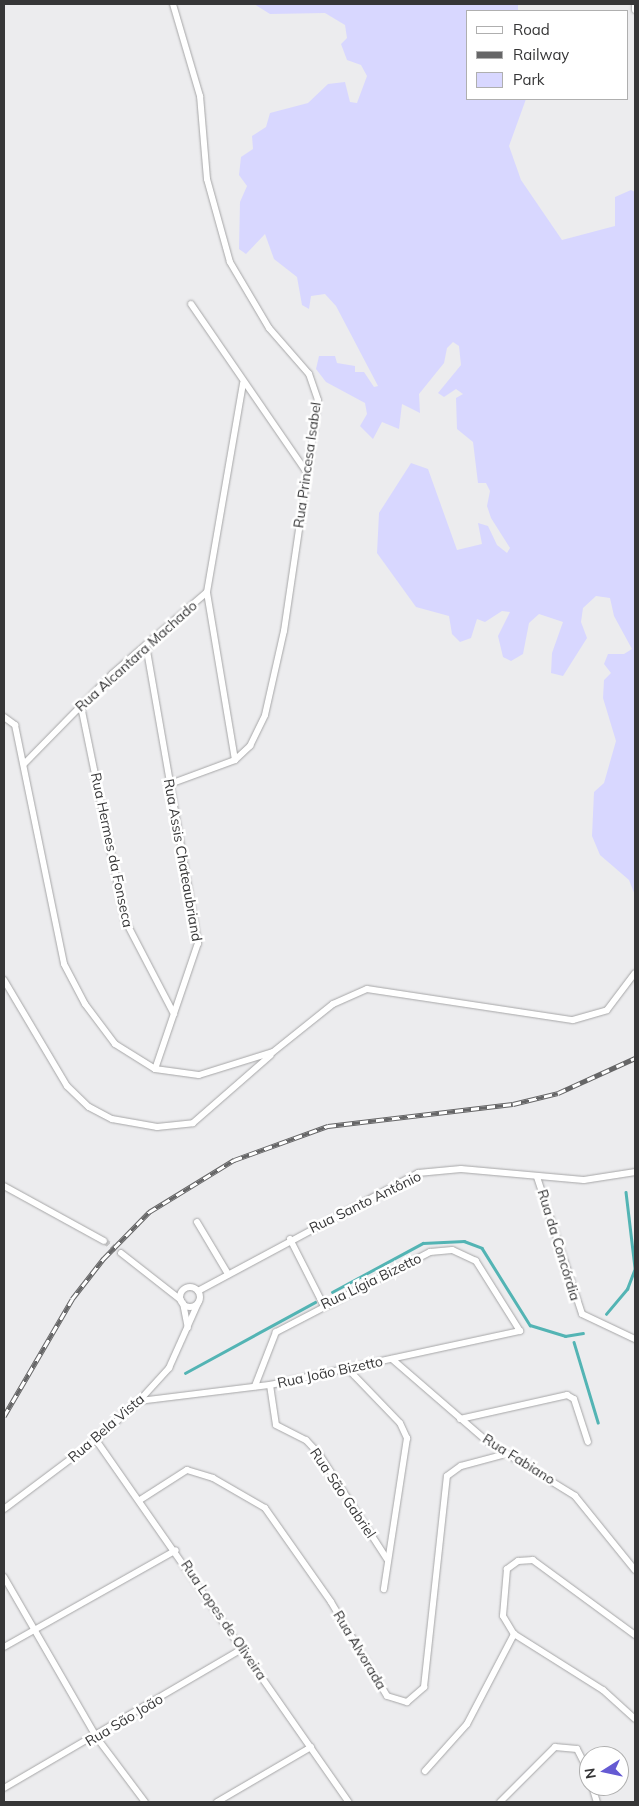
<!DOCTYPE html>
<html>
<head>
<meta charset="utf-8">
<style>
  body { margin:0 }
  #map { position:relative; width:639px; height:1806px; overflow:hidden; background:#ececee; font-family:Mulish,sans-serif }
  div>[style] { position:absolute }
  .green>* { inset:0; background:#d8d7ff }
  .stream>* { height:2.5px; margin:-1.25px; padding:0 1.25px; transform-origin:1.25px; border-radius:1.25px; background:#53b4b4 }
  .minor-tunnel>* { height:6px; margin-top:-3px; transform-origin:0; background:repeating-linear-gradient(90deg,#c8c8c9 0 6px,transparent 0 9px) }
  .roads { filter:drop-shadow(0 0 1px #a6a6a7) drop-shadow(0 0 1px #a6a6a7) }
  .minor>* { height:6px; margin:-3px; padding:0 3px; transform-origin:3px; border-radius:3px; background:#fff }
  .minor>.ring { margin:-3px; padding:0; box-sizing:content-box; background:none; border:6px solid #fff; border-radius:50% }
  .rail>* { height:4.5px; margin-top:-2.25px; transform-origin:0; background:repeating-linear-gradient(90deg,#fff 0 8px,#666667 0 16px); box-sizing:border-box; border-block:1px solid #666667 }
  span { translate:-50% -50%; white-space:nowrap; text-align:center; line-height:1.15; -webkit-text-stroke:5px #fff; paint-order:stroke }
  .street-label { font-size:14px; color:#363637 }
  .frame { position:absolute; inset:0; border:5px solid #363637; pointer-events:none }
  .legend { position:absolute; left:466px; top:10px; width:162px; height:90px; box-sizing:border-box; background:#fff; border:1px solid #afafaf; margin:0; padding:6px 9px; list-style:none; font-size:15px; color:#363637 }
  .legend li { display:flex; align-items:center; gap:10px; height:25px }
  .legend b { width:25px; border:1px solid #afafaf }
  .north { position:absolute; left:579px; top:1746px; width:50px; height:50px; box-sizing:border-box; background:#fff; border:1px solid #afafaf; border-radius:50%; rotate:260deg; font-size:14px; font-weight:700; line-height:20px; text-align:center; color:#363637 }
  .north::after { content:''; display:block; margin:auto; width:18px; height:22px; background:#655ad3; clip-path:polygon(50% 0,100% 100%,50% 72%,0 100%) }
</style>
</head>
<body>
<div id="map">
  <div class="green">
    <div style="clip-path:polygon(254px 4px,518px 4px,518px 11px,468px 11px,468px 99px,526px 99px,509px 146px,521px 180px,562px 240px,615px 226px,615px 197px,631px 190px,635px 192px,635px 895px,629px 880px,600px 855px,592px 836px,594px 792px,604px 783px,616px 741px,603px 698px,604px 680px,611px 673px,604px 664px,608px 654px,624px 654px,632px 649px,614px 616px,610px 598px,596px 596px,583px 608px,581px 622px,587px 638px,563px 676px,551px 673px,552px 653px,563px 622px,539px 614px,529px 623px,523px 654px,511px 661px,503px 657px,498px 636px,510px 612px,502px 611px,485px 622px,477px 619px,471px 638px,460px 642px,452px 634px,449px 616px,416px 607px,377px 553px,379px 513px,411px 463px,428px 469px,457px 550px,482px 544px,478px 523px,488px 526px,497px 545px,507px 553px,510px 548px,491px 518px,487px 506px,490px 491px,486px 483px,478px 483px,473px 442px,457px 429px,456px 398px,463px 394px,456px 389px,444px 397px,438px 393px,461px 365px,459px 346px,453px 342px,447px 348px,444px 363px,419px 394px,420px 413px,402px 404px,399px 429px,382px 422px,373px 439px,360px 426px,367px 414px,365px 403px,326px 382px,316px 369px,319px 356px,335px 356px,337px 363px,355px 366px,355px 372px,364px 372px,374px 387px,378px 386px,336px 306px,325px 294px,311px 296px,309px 309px,302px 305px,297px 277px,274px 259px,265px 234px,246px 254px,239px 249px,240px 202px,247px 186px,239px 175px,241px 157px,253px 149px,252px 136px,266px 127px,270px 113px,308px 103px,328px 84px,345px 82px,350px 102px,357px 103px,367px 76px,361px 65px,347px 60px,341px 44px,347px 38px,345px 25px,325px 13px,270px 14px)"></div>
  </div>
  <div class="stream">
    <div style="left:626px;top:1192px;width:76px;rotate:83.2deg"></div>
    <div style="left:332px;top:1292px;width:103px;rotate:-28.3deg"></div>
    <div style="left:423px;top:1243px;width:41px;rotate:-2.8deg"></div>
    <div style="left:464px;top:1241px;width:19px;rotate:21deg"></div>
    <div style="left:482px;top:1248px;width:91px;rotate:58.1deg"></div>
    <div style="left:530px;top:1325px;width:37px;rotate:17deg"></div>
    <div style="left:565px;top:1336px;width:18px;rotate:-9deg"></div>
    <div style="left:606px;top:1314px;width:33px;rotate:-50deg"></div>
    <div style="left:627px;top:1289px;width:22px;rotate:-69deg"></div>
    <div style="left:574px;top:1342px;width:84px;rotate:73.3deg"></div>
    <div style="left:185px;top:1373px;width:148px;rotate:-28.6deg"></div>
  </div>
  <div class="minor-tunnel">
    <div style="left:104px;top:1241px;width:21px;rotate:35deg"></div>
  </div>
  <div class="roads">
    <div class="minor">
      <div style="left:635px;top:4px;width:6px;rotate:90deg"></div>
      <div style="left:191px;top:304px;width:201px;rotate:55.5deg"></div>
      <div style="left:146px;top:645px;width:303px;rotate:80.1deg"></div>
      <div style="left:198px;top:943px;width:133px;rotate:108.8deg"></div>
      <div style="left:81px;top:706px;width:218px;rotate:78.4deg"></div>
      <div style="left:125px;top:920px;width:106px;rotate:62.5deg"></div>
      <div style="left:4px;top:717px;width:14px;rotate:36deg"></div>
      <div style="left:15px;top:725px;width:244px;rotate:78.4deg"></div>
      <div style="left:64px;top:964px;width:45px;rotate:62.3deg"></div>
      <div style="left:85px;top:1004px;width:50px;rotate:53.1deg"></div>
      <div style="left:115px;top:1044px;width:47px;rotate:32deg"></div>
      <div style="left:155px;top:1069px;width:44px;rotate:7.8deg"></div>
      <div style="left:199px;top:1075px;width:77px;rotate:-17.3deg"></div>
      <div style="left:273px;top:1052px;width:77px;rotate:-38.7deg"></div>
      <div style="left:333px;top:1004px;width:37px;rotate:-24deg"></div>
      <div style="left:367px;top:989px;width:208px;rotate:8.6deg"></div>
      <div style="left:573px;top:1020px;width:35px;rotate:-16deg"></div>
      <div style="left:607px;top:1010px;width:46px;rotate:-52.9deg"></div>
      <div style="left:235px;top:760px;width:170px;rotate:-99.5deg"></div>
      <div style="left:207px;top:592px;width:212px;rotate:-80.2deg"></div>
      <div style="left:24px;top:764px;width:126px;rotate:-45.6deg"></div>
      <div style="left:112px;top:674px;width:125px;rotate:-40.8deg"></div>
      <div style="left:170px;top:784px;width:69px;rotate:-20.3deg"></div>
      <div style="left:235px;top:760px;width:21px;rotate:-43deg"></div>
      <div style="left:250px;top:746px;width:34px;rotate:-64deg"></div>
      <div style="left:265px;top:715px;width:86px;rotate:-77.3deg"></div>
      <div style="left:284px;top:631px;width:233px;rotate:-81.6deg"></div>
      <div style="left:318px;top:400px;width:28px;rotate:-109deg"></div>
      <div style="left:309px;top:374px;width:61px;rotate:-131deg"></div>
      <div style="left:269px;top:328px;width:77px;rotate:-120.6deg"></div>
      <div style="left:230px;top:262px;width:86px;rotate:-105.5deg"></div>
      <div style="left:207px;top:179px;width:83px;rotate:-94.8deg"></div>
      <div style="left:200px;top:96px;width:96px;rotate:-106.4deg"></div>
      <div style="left:4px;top:980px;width:123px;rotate:59.3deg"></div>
      <div style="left:67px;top:1086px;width:30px;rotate:44deg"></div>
      <div style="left:89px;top:1107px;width:26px;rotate:28deg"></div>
      <div style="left:112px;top:1119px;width:46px;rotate:10.1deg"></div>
      <div style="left:157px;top:1127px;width:36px;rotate:-6deg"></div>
      <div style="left:193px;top:1123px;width:103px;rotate:-41.1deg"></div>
      <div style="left:537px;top:1177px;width:144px;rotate:71.8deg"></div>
      <div style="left:582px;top:1314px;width:59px;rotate:25.3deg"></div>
      <div style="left:4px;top:1186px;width:114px;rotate:28.8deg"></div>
      <div style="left:197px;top:1222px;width:61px;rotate:59.2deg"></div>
      <div style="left:290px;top:1239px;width:73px;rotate:63.1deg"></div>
      <div style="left:121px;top:1253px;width:76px;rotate:38.1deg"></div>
      <div class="ring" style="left:180px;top:1287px;width:14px;height:14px"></div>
      <div style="left:198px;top:1291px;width:250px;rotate:-28.2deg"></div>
      <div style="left:418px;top:1173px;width:43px;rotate:-5.3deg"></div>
      <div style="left:461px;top:1169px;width:123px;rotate:5.1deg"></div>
      <div style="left:584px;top:1180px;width:52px;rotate:-8.9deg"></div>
      <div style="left:183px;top:1303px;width:25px;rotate:79deg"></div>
      <div style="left:392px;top:1359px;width:128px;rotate:40.9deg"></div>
      <div style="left:489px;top:1443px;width:101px;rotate:31.6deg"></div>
      <div style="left:575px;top:1496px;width:95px;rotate:51deg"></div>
      <div style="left:347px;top:1368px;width:76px;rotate:46.1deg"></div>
      <div style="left:400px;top:1423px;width:17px;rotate:65deg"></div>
      <div style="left:407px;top:1438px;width:153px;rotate:98.7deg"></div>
      <div style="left:270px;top:1385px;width:40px;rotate:81.5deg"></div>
      <div style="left:276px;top:1425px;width:34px;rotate:27deg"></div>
      <div style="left:306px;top:1440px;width:19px;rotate:47deg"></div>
      <div style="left:319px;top:1454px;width:125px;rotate:57.1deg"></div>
      <div style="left:139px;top:1401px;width:132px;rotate:-7deg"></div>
      <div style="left:270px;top:1385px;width:256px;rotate:-12.2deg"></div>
      <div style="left:520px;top:1331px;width:83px;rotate:-122.2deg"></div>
      <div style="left:476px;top:1261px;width:26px;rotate:-155deg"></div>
      <div style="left:452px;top:1250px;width:22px;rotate:175deg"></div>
      <div style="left:430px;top:1252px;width:174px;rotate:152.5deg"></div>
      <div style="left:276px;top:1332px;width:58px;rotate:111.3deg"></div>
      <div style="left:460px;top:1419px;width:110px;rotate:-12.6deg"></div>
      <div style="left:567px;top:1395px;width:8px;rotate:30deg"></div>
      <div style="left:574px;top:1399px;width:45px;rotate:72deg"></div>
      <div style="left:96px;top:1440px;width:442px;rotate:55.1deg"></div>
      <div style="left:140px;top:1500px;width:56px;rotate:-32.6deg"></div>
      <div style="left:187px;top:1470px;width:27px;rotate:17deg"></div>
      <div style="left:213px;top:1478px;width:60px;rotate:30deg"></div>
      <div style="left:265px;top:1508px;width:115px;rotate:54.9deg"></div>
      <div style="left:331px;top:1602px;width:109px;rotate:59.2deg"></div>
      <div style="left:387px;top:1696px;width:21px;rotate:17deg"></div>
      <div style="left:407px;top:1702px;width:23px;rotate:-41deg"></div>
      <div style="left:424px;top:1687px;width:212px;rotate:-83.8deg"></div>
      <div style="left:447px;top:1476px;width:17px;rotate:-36deg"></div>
      <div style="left:461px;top:1466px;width:47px;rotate:-14.9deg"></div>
      <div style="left:4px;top:1509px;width:115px;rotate:-36.9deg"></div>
      <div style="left:96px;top:1440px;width:58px;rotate:-42.2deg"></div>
      <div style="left:139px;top:1401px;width:45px;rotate:-47.7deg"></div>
      <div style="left:169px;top:1368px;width:73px;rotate:-65.9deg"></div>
      <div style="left:4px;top:1577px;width:186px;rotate:60deg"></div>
      <div style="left:97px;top:1738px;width:80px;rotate:53.1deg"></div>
      <div style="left:635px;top:1635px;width:127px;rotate:-143.7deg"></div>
      <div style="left:533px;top:1560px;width:15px;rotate:176deg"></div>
      <div style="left:518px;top:1561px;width:14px;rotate:144deg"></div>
      <div style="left:507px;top:1569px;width:47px;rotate:94.9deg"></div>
      <div style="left:503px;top:1616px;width:21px;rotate:59deg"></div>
      <div style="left:514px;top:1634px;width:105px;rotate:32.2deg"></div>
      <div style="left:603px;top:1690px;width:43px;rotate:42.2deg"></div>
      <div style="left:4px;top:1647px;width:197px;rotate:-29.4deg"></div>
      <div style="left:425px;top:1771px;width:63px;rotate:-48.2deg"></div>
      <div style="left:467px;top:1724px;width:102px;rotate:-62.4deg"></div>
      <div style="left:592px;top:1786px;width:17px;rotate:73deg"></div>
      <div style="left:4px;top:1788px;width:276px;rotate:-30.3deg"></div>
      <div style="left:217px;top:1802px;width:109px;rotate:-30.3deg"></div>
      <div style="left:500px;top:1802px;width:78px;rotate:-45deg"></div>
      <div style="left:555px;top:1747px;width:22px;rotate:5deg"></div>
      <div style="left:577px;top:1749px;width:27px;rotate:63deg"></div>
    </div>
  </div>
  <div class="rail">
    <div style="left:4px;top:1416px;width:135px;rotate:-59.8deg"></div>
    <div style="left:72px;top:1299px;width:51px;rotate:-52.2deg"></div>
    <div style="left:103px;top:1259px;width:66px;rotate:-45.6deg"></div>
    <div style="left:149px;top:1212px;width:100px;rotate:-31.5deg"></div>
    <div style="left:234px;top:1160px;width:100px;rotate:-19.9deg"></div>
    <div style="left:328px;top:1126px;width:186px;rotate:-6.8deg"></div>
    <div style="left:513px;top:1104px;width:46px;rotate:-13.7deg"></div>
    <div style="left:558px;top:1093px;width:85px;rotate:-24.4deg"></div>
  </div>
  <div class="street-label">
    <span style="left:307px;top:465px;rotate:-82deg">Rua Princesa Isabel</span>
    <span style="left:136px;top:656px;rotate:-42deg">Rua Alcantara Machado</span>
    <span style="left:112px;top:850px;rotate:78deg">Rua Hermes da Fonseca</span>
    <span style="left:183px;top:860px;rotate:80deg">Rua Assis Chateaubriand</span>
    <span style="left:365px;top:1202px;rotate:-26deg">Rua Santo Antônio</span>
    <span style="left:559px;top:1245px;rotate:73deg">Rua da Concórdia</span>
    <span style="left:371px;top:1281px;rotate:-26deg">Rua Lígia Bizetto</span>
    <span style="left:330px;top:1372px;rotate:-12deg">Rua João Bizetto</span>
    <span style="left:106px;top:1428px;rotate:-41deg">Rua Bela Vista</span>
    <span style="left:519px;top:1459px;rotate:32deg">Rua Fabiano</span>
    <span style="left:343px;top:1493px;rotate:56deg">Rua São Gabriel</span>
    <span style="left:224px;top:1620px;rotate:56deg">Rua Lopes de Oliveira</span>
    <span style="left:360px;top:1650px;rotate:59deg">Rua Alvorada</span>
    <span style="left:124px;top:1720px;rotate:-31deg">Rua São João</span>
  </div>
  <div class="frame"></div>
  <ul class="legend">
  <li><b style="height:6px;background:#fff"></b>Road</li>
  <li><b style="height:6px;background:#666667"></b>Railway</li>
  <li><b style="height:14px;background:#d8d7ff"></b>Park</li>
  </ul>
  <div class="north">N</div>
</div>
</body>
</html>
